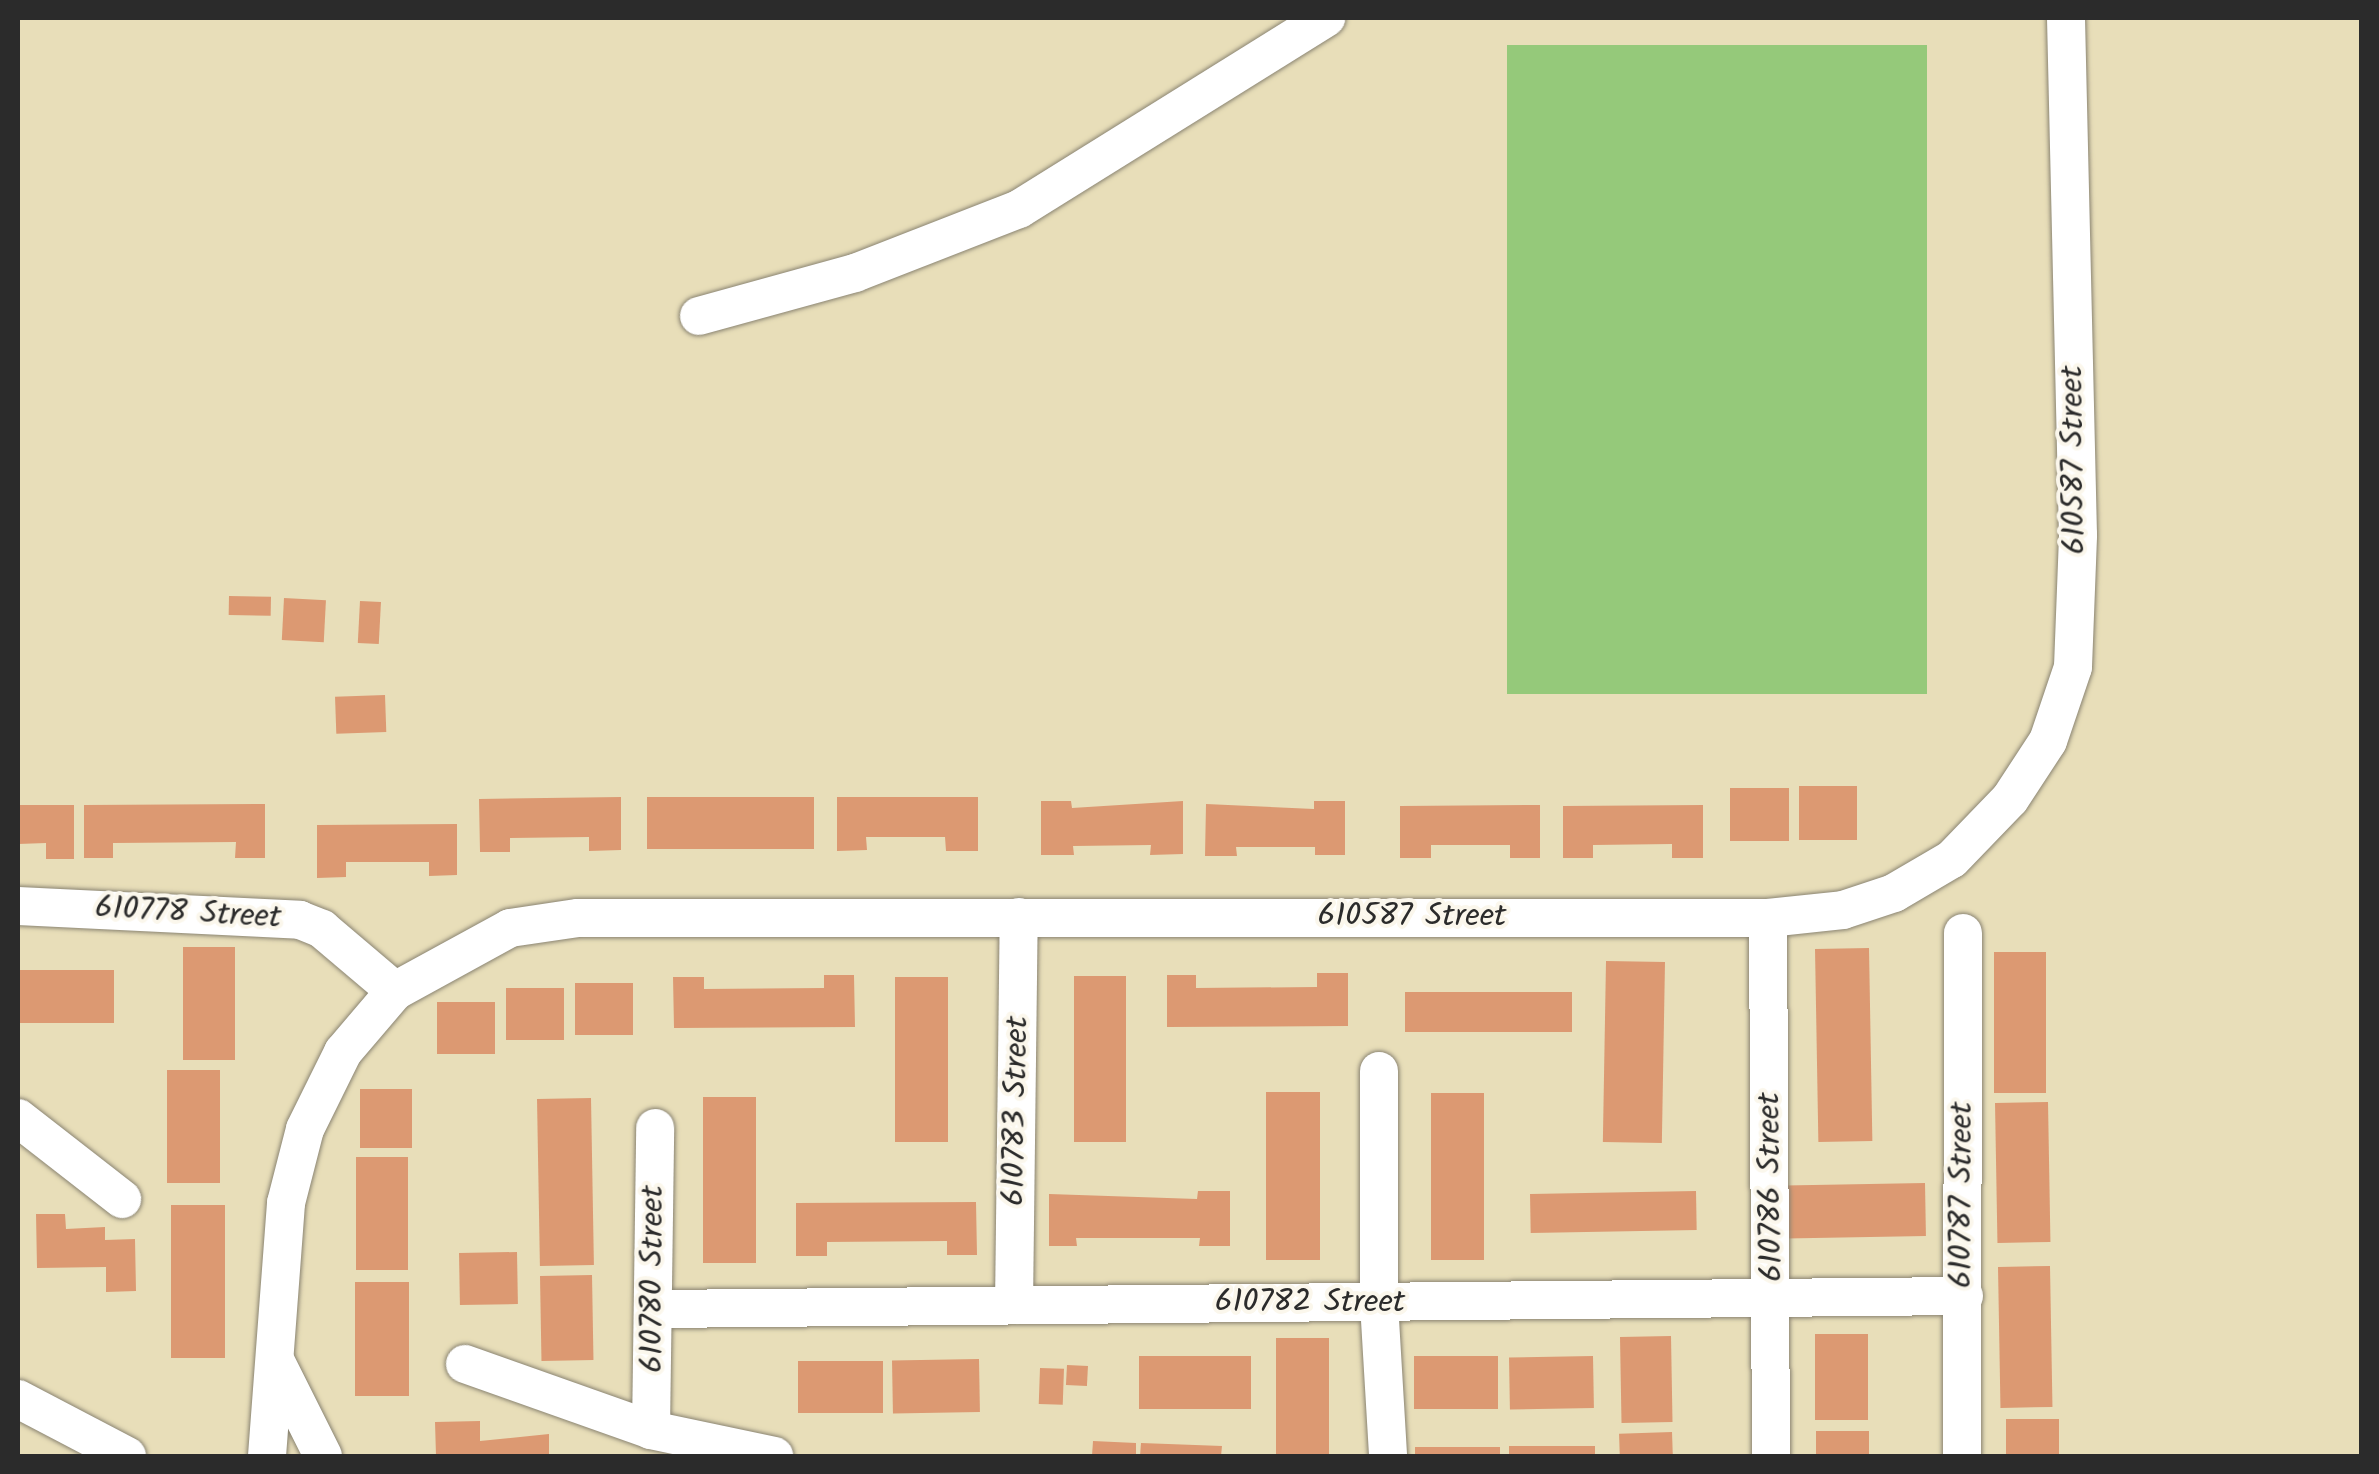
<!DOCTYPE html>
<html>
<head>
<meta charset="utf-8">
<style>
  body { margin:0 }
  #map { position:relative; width:2379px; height:1474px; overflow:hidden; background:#e8deb9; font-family:Kalam,sans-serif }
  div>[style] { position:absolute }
  .green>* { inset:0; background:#95c97a; transform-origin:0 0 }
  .building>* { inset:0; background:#dc9972; transform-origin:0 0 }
  .roads { filter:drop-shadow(0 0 2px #8a8472) drop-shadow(0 0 2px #8a8472) }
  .street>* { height:38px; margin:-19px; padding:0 19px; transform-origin:19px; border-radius:19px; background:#fff }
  span { translate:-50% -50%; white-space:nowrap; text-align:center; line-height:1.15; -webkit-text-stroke:8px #fbf7ec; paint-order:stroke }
  .street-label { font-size:32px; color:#2b2b2b }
  .frame { position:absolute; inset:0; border:20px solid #2b2b2b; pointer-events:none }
</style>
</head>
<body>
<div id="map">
  <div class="green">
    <div style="left:1507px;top:45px;width:420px;height:649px"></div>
  </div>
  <div class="building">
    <div style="left:229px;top:596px;width:42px;height:19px;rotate:1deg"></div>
    <div style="left:284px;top:598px;width:42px;height:42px;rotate:3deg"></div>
    <div style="left:360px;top:601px;width:21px;height:42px;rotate:3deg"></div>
    <div style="left:385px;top:695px;width:37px;height:50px;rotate:88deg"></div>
    <div style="left:1857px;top:786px;width:54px;height:58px;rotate:90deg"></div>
    <div style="left:1730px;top:788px;width:59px;height:53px"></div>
    <div style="clip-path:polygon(621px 797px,621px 850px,589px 851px,589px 837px,510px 838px,510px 852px,480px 852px,479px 799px)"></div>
    <div style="left:814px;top:797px;width:52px;height:167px;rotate:90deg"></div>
    <div style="clip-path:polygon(837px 797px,978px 797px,978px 851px,946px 851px,945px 837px,866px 837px,867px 850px,837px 851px)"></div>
    <div style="clip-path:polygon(1041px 801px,1071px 801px,1072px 808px,1183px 801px,1183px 854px,1150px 855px,1151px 845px,1073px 846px,1074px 855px,1041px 855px)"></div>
    <div style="clip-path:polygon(1314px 801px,1345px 801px,1345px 855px,1315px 855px,1315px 847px,1236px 847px,1237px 856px,1205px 856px,1206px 804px,1314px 809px)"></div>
    <div style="clip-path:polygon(265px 804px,265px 858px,235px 858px,236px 842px,113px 843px,113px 858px,84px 858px,84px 805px)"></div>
    <div style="clip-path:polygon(18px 805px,74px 805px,74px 859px,46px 859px,46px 843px,18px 844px)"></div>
    <div style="clip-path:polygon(1540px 805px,1540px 858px,1510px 858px,1510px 845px,1431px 845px,1431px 858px,1400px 858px,1400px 806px)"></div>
    <div style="clip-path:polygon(1703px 805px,1703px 858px,1672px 858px,1672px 844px,1593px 845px,1593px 858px,1563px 858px,1563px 806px)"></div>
    <div style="clip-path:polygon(457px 824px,457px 875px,429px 876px,429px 862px,346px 862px,346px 877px,317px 878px,317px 825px)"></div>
    <div style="left:183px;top:947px;width:52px;height:113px"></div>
    <div style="left:1869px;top:948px;width:193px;height:54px;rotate:89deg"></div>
    <div style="left:1994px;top:952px;width:52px;height:141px"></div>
    <div style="left:1665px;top:962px;width:181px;height:59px;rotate:91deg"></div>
    <div style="left:18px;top:970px;width:96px;height:53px"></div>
    <div style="clip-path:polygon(1317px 973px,1348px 973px,1348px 1026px,1167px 1027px,1167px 975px,1196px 975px,1196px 988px,1317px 987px)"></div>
    <div style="clip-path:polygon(824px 975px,854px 975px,855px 1027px,674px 1028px,673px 977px,704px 977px,704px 989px,824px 988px)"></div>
    <div style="left:1126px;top:976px;width:166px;height:52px;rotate:90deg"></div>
    <div style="left:948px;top:977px;width:165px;height:53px;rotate:90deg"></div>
    <div style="left:633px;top:983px;width:52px;height:58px;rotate:90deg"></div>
    <div style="left:564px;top:988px;width:52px;height:58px;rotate:90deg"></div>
    <div style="left:1572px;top:992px;width:40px;height:167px;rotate:90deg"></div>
    <div style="left:437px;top:1002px;width:58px;height:52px"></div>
    <div style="left:167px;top:1070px;width:53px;height:113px"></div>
    <div style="left:360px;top:1089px;width:52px;height:59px"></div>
    <div style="left:1320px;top:1092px;width:168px;height:54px;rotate:90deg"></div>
    <div style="left:1431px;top:1093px;width:53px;height:167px"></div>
    <div style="left:703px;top:1097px;width:53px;height:166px"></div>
    <div style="left:591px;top:1098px;width:167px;height:54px;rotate:89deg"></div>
    <div style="left:2048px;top:1102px;width:140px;height:53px;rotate:89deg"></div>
    <div style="left:356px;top:1157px;width:52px;height:113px"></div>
    <div style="left:1925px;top:1183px;width:53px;height:140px;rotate:89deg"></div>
    <div style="clip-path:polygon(1198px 1191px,1230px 1191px,1230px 1246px,1199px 1246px,1200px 1238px,1076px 1238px,1077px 1246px,1049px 1246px,1049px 1194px,1197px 1199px)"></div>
    <div style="left:1696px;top:1191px;width:39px;height:166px;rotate:89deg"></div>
    <div style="clip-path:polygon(976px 1202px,977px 1255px,947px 1255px,947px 1241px,827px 1242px,827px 1256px,796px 1256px,796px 1203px)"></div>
    <div style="left:171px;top:1205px;width:54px;height:153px"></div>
    <div style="clip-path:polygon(36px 1214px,65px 1214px,66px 1229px,105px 1227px,105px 1240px,135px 1239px,136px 1291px,106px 1292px,106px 1267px,37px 1268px)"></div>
    <div style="left:517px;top:1252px;width:52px;height:58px;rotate:89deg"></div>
    <div style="left:2050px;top:1266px;width:141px;height:52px;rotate:89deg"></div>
    <div style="left:592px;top:1275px;width:85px;height:52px;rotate:89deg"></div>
    <div style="left:409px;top:1282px;width:114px;height:54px;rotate:90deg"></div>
    <div style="left:1868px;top:1334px;width:86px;height:53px;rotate:90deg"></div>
    <div style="left:1671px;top:1336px;width:86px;height:51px;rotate:89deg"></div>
    <div style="left:1329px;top:1338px;width:118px;height:53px;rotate:90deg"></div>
    <div style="left:1139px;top:1356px;width:112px;height:53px"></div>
    <div style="left:1498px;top:1356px;width:53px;height:84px;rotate:90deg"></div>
    <div style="left:1593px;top:1356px;width:52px;height:84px;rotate:89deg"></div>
    <div style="left:979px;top:1359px;width:53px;height:87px;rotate:89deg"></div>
    <div style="left:798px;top:1361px;width:85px;height:52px"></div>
    <div style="left:1067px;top:1365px;width:21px;height:20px;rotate:3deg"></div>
    <div style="left:1040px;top:1368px;width:24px;height:36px;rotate:2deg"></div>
    <div style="left:2006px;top:1419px;width:53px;height:37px"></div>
    <div style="clip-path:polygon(480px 1421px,480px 1441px,549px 1434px,549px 1456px,436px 1456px,435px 1422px)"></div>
    <div style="left:1816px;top:1431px;width:53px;height:25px"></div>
    <div style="left:1672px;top:1432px;width:24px;height:53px;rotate:88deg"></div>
    <div style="clip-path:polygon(1093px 1441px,1136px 1443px,1136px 1456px,1092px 1456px)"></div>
    <div style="clip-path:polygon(1141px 1443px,1222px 1446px,1221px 1456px,1140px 1456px)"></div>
    <div style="left:1595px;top:1446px;width:10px;height:86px;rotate:90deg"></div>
    <div style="left:1500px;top:1447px;width:9px;height:85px;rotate:90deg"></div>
  </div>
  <div class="roads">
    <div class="street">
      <div style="left:699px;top:316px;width:162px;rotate:-15.4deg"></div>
      <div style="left:855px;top:273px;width:176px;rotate:-21.3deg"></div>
      <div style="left:1019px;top:209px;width:362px;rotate:-31.9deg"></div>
      <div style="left:18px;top:906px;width:282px;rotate:2.8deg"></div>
      <div style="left:300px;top:920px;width:24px;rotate:22deg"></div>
      <div style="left:322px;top:929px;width:96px;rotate:40.3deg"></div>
      <div style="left:1768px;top:918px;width:538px;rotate:89.68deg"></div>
      <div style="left:1379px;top:1071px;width:232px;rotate:90deg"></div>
      <div style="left:1379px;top:1303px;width:153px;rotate:86.6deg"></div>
      <div style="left:18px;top:1118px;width:132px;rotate:37.9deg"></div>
      <div style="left:1014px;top:1305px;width:388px;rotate:-89.3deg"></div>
      <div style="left:657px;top:1309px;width:1307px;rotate:-0.57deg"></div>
      <div style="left:275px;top:1360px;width:107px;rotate:63.4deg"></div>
      <div style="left:465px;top:1364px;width:197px;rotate:19.5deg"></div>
      <div style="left:651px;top:1430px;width:126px;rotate:11.9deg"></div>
      <div style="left:18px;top:1399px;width:123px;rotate:27.6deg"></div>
      <div style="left:651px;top:1430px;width:302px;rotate:-89.2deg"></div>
      <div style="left:267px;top:1456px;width:254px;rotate:-85.7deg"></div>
      <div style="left:286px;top:1203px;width:76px;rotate:-75.6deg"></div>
      <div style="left:305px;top:1129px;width:86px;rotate:-63.7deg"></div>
      <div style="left:343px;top:1052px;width:80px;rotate:-49.6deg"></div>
      <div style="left:395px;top:991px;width:131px;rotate:-28.7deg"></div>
      <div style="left:510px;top:928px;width:69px;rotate:-8.4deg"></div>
      <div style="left:578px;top:918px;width:1190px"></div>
      <div style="left:1768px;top:918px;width:75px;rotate:-6.1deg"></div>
      <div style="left:1843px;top:910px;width:54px;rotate:-18.4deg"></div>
      <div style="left:1894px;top:893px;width:67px;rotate:-30.4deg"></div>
      <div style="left:1952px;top:859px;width:83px;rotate:-46deg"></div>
      <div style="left:2010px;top:799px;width:69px;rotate:-56.8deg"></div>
      <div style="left:2048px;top:741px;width:78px;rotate:-71.3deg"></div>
      <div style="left:2073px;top:667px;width:132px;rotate:-87.8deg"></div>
      <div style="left:2078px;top:535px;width:517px;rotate:-91.33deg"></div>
      <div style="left:1962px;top:1456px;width:523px;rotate:-89.89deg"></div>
    </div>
  </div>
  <div class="street-label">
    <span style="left:2075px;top:460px;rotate:-91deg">610587 Street</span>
    <span style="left:188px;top:914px;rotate:3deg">610778 Street</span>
    <span style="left:1412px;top:917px">610587 Street</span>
    <span style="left:1017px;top:1111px;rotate:-89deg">610783 Street</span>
    <span style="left:1772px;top:1187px;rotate:-91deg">610786 Street</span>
    <span style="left:1963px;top:1195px;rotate:-90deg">610787 Street</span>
    <span style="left:654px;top:1279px;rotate:-90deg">610780 Street</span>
    <span style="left:1310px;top:1303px">610782 Street</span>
  </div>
  <div class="frame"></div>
</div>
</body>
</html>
